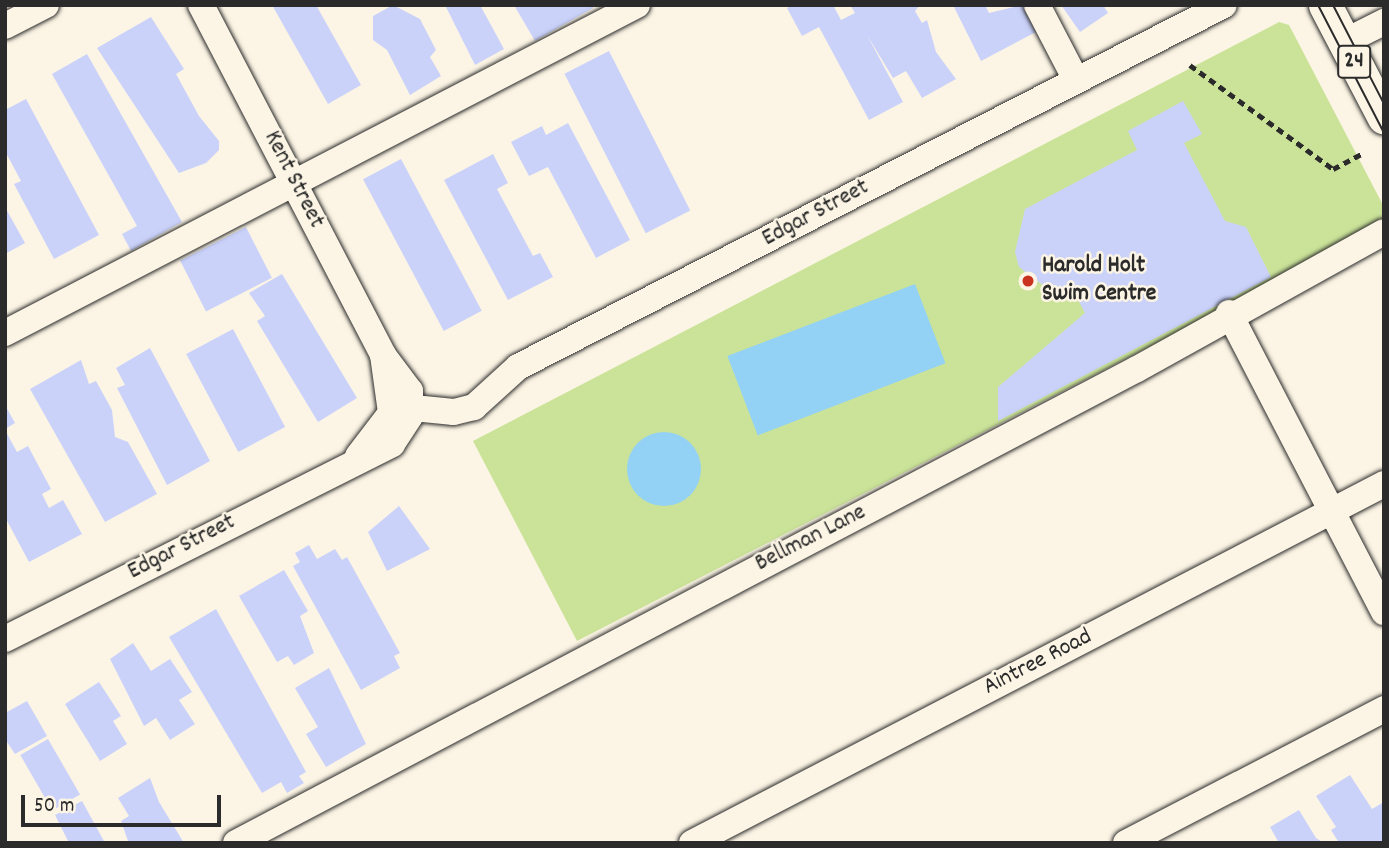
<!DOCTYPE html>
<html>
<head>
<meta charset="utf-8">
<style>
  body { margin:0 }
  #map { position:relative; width:1389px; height:848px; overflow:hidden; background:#fcf5e5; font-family:Dekko,sans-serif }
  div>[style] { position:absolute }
  .green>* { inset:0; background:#cbe399 }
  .water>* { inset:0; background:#93d2f4; transform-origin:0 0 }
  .round { border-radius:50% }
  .building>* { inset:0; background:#cad2fa; transform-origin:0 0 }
  .path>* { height:4.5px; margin-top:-2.25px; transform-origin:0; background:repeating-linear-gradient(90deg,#2b2b2b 0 7px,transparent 0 12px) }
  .roads { filter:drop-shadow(0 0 2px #2b2b2b) drop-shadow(0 0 2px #2b2b2b) }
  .minor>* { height:26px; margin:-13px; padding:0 13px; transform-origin:13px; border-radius:13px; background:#fcf5e5 }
  .major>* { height:33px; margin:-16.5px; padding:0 16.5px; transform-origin:16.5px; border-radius:16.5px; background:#fcf5e5 }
  .tram>* { height:2px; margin:-1px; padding:0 1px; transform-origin:1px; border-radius:1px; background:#2b2b2b }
  .dots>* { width:19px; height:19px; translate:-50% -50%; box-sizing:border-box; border:4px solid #fcf5e5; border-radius:50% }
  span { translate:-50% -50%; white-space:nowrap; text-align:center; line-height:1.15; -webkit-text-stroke:5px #fcf5e5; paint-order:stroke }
  .shield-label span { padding:2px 5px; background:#fcf5e5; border:2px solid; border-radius:5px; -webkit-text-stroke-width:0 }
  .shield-label { font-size:23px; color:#2b2b2b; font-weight:700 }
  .street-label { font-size:24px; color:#2b2b2b }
  .poi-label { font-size:24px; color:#2b2b2b; font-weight:700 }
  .left { translate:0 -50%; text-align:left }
  .frame { position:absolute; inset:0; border:7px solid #2b2b2b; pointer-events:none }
  .scale { position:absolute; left:21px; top:795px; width:200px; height:32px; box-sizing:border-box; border:4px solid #2b2b2b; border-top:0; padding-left:9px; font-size:21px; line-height:24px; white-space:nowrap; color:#2b2b2b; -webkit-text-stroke:5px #fcf5e5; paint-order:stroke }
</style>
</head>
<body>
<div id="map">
  <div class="green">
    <div style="clip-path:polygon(1279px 22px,1289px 25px,1384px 207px,1384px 226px,577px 641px,473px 441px)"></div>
  </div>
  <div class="water">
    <div style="left:915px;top:284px;width:85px;height:201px;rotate:69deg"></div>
    <div class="round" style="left:627px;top:432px;width:74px;height:74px"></div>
  </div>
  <div class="building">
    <div style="clip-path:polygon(272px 5px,316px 5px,361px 85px,328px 104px)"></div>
    <div style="clip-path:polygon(393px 5px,420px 19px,436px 50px,430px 57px,441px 76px,410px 95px,387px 50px,373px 40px,373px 16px)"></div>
    <div style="clip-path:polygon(445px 5px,480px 5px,504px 49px,475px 65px)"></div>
    <div style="clip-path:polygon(514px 5px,592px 5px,593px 8px,535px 41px)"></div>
    <div style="clip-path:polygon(793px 5px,833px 5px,841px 20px,855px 13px,850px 5px,920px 5px,915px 11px,922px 23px,927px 20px,936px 52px,956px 79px,922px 98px,906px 71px,893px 78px,867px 35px,903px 102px,869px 120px,819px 27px,802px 36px,787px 8px)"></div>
    <div style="clip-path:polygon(953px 5px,985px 5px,989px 13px,1022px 5px,1036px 32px,981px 61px)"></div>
    <div style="clip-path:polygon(1061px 5px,1103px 5px,1108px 13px,1080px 32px)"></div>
    <div style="clip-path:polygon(151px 17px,184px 69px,176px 74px,199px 116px,219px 141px,219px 150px,206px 163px,179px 173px,97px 48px)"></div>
    <div style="left:609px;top:51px;width:179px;height:50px;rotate:63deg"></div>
    <div style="clip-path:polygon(87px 54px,182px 222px,131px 251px,122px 234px,137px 226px,52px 74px)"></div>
    <div style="clip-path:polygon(26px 99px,99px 235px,54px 259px,14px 184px,21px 181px,5px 151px,5px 110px)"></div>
    <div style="clip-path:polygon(1183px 101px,1202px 134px,1184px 143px,1225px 221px,1246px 227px,1271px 277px,998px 421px,998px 387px,1085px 313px,1075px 294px,1044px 286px,1019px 267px,1015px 252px,1025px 209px,1137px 150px,1128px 131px)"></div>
    <div style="clip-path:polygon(568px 123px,630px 240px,596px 258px,548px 167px,529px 176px,511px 142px,542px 126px,546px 135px)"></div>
    <div style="clip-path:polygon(493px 154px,508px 183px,497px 189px,533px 256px,540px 253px,553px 277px,508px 300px,444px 180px)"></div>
    <div style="left:401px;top:159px;width:172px;height:43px;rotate:62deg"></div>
    <div style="clip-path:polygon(5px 207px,25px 243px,5px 254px)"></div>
    <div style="left:246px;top:227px;width:57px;height:74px;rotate:63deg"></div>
    <div style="clip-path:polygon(282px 274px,357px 398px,318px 422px,257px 321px,265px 316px,249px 293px)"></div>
    <div style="left:233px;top:329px;width:111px;height:53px;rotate:62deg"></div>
    <div style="clip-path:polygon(150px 348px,210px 461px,167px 485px,117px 388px,125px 385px,116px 368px)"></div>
    <div style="clip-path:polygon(81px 360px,89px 384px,96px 381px,112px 410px,115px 437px,128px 442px,157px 494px,105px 522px,30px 389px)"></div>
    <div style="clip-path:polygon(5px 405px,15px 423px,5px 429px)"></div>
    <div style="clip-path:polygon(5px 430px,17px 452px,28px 446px,51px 489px,42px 494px,49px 508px,63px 500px,82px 534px,29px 562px,5px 517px)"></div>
    <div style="clip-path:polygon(399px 506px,430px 549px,387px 571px,368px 532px)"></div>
    <div style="clip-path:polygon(309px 545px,317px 559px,335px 549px,342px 560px,347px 557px,400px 653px,394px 656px,400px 668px,361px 690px,293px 566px,300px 562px,295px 553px)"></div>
    <div style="clip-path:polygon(284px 570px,308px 611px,300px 616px,314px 653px,294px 665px,288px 656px,277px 662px,239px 596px)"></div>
    <div style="clip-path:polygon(216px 609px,306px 772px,299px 776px,304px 783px,287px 793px,281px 782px,262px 793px,169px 637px)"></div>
    <div style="clip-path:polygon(133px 643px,151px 671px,170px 659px,192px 692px,179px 700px,195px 724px,170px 740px,156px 718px,144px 726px,110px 659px)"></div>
    <div style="clip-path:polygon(329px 668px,366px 744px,326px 767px,306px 734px,318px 727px,295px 688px)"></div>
    <div style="clip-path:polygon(99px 682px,121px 716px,113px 721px,127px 744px,100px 761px,65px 704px)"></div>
    <div style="clip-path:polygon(27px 701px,47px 736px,15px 754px,5px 739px,5px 713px)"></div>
    <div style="left:48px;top:739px;width:64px;height:32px;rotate:60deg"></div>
    <div style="clip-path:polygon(1350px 775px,1372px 809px,1384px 802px,1384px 843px,1339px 843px,1331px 830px,1336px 827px,1316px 796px)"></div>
    <div style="clip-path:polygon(150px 778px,159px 802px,184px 843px,128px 841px,121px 821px,129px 816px,118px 798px)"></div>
    <div style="clip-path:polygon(82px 801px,105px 843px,69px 843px,55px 815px)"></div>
    <div style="clip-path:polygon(1299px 810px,1316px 838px,1324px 843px,1279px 843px,1270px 827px)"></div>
  </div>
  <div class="path">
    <div style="left:1190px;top:65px;width:177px;rotate:36deg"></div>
    <div style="left:1333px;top:169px;width:32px;rotate:-28deg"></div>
  </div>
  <div class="roads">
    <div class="minor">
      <div style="left:201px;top:5px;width:394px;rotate:62.5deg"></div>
      <div style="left:383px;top:355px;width:59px;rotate:82.1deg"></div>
      <div style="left:391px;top:413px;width:54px;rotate:127.5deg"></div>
      <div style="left:1037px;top:5px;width:82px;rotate:62.5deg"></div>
      <div style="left:5px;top:26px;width:46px;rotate:-27.1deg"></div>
      <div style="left:1344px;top:42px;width:45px;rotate:-26.6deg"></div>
      <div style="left:1229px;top:313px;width:337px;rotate:62.6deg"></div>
      <div style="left:5px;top:333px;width:712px;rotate:-27.43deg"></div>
      <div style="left:393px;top:406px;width:61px;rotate:5.6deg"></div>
      <div style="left:454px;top:412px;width:21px;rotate:-14deg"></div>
      <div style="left:474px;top:407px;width:59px;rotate:-42.3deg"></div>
      <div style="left:518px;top:367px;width:793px;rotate:-27.15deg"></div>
      <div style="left:5px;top:639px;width:433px;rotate:-26.7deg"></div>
      <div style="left:392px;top:444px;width:33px;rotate:-57deg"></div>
      <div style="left:410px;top:416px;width:25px;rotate:-90deg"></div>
      <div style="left:410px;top:391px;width:45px;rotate:-126.9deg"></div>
      <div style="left:236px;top:843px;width:1018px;rotate:-27.75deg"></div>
      <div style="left:1137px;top:369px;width:282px;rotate:-29deg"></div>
      <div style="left:692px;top:843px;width:780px;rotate:-27.42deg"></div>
      <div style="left:1126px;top:843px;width:291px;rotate:-27.4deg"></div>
    </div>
    <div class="major">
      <div style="left:1325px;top:5px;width:127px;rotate:62.4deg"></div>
    </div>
  </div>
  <div class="tram">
    <div style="left:1318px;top:5px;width:144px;rotate:62.7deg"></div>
    <div style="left:1333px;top:5px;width:111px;rotate:62.7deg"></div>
  </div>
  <div class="dots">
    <div style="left:1028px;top:281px;background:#c8321e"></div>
  </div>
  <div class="shield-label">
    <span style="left:1354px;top:62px">24</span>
  </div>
  <div class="street-label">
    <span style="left:293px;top:180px;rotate:63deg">Kent Street</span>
    <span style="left:816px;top:214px;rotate:-28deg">Edgar Street</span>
    <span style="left:811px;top:539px;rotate:-27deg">Bellman Lane</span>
    <span style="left:182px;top:548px;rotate:-27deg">Edgar Street</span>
    <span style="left:1038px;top:663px;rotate:-27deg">Aintree Road</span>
  </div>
  <div class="poi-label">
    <span class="left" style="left:1042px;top:281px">Harold Holt<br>Swim Centre</span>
  </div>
  <div class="frame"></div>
  <div class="scale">50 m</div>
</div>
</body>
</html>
